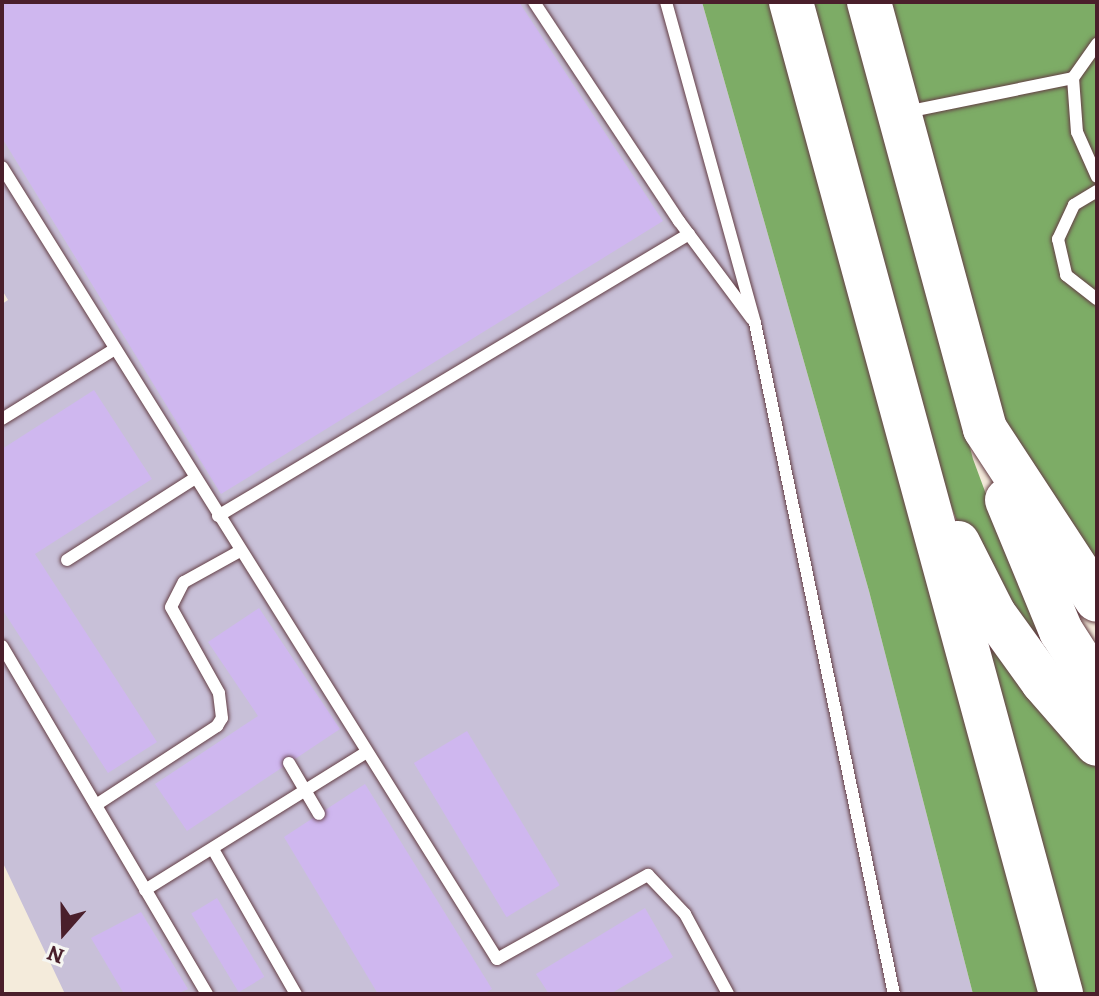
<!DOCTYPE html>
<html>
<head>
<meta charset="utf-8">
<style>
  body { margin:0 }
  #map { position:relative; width:1099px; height:996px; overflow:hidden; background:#f4ebdb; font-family:Alegreya,serif }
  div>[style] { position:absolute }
  .industrial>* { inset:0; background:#c8c0d8 }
  .forest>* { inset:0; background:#7dac66 }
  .building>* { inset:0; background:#cfb7ef; transform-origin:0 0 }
  .roads { filter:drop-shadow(0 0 2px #643e45) drop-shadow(0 0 2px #643e45) }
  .lane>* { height:12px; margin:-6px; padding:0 6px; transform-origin:6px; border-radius:6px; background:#fff }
  .highway>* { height:44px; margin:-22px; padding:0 22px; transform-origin:22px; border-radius:22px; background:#fff }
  span { translate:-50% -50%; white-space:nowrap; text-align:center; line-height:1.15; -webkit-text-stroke:8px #f6f6f2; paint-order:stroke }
  .frame { position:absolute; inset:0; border:4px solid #4a1f2b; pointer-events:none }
  .north { position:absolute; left:24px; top:892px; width:80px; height:80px; -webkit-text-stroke:6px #f6f6f2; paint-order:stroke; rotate:200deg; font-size:22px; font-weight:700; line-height:32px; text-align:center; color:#4a1f2b }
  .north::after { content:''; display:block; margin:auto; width:28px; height:36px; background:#4a1f2b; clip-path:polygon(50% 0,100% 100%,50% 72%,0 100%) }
</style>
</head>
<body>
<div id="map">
  <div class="industrial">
    <div style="clip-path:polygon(2px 2px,702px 2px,869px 591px,973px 994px,65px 994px,2px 861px,2px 304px,8px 300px,2px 290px)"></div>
  </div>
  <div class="forest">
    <div style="clip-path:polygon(702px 2px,776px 2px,1052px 994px,973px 994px,869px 591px)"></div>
    <div style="clip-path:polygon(808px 2px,856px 2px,973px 459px,1000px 532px,1097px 713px,978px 565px,956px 519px,931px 452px)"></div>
    <div style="clip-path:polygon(885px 2px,1097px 2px,1097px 580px,1019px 460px,987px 377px)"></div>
    <div style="clip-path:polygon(978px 618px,1068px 739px,1097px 768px,1097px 994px,1069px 994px)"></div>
  </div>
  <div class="building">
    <div style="clip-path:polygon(2px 2px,519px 2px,663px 221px,221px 494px,2px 138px)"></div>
    <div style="clip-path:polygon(94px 390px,152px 479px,35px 554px,157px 742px,108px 773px,2px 609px,2px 449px)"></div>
    <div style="clip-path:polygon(259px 608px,340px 729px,187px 831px,155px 784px,258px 716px,208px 642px)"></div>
    <div style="left:467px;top:731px;width:180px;height:62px;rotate:59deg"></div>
    <div style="clip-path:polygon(365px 784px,492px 989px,484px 994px,378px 994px,284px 837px)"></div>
    <div style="left:217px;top:898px;width:92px;height:30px;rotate:59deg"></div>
    <div style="clip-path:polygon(645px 908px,673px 957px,610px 994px,549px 994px,536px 974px)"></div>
    <div style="clip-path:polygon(141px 912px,188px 989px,177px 994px,124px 994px,91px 938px)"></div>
  </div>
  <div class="roads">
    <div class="lane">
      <div style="left:534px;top:2px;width:263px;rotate:56.5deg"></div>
      <div style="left:679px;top:221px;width:122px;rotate:53.3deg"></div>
      <div style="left:666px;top:2px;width:333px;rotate:74.5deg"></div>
      <div style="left:755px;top:323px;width:685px;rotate:78.3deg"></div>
      <div style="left:1073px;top:78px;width:54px;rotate:85.8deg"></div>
      <div style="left:1077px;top:132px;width:49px;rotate:66deg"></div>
      <div style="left:906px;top:112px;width:170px;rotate:-11.5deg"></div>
      <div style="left:1073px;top:78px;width:42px;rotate:-54.8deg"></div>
      <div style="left:2px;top:167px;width:934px;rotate:57.99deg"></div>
      <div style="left:497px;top:959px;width:173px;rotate:-29.1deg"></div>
      <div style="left:648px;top:875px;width:54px;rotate:46.5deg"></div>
      <div style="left:685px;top:914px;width:91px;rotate:61.7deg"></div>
      <div style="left:1097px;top:191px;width:27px;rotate:149deg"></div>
      <div style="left:1074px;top:205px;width:38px;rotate:115deg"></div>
      <div style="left:1058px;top:239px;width:37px;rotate:77deg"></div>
      <div style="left:1066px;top:275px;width:39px;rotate:38deg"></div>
      <div style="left:2px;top:419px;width:133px;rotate:-31.8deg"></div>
      <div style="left:218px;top:516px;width:549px;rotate:-30.91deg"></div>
      <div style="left:67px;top:560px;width:152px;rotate:-32.6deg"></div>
      <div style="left:2px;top:646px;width:404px;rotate:59.5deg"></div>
      <div style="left:289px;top:763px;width:59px;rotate:59.5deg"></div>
      <div style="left:96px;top:805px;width:145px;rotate:-33.1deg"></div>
      <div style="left:217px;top:726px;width:9px;rotate:-58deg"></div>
      <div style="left:222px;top:718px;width:25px;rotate:-97deg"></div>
      <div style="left:219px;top:693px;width:98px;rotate:-119.2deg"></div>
      <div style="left:171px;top:607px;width:28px;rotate:-63deg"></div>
      <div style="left:184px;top:582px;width:64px;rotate:-29deg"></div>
      <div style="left:214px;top:851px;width:165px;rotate:60.2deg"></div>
      <div style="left:145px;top:890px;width:261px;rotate:-31.9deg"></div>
    </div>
    <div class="highway">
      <div style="left:791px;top:2px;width:1028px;rotate:74.77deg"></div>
      <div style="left:869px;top:2px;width:442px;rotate:74.8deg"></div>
      <div style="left:985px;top:429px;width:204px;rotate:56.8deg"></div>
      <div style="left:1007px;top:500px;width:142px;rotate:67.6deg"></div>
      <div style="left:1061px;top:631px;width:67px;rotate:57.3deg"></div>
      <div style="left:958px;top:543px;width:80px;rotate:63.1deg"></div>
      <div style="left:994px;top:614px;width:84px;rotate:54.2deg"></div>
      <div style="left:1043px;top:682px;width:82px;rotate:48.9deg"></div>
    </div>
  </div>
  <div class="frame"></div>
  <div class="north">N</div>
</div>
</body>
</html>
